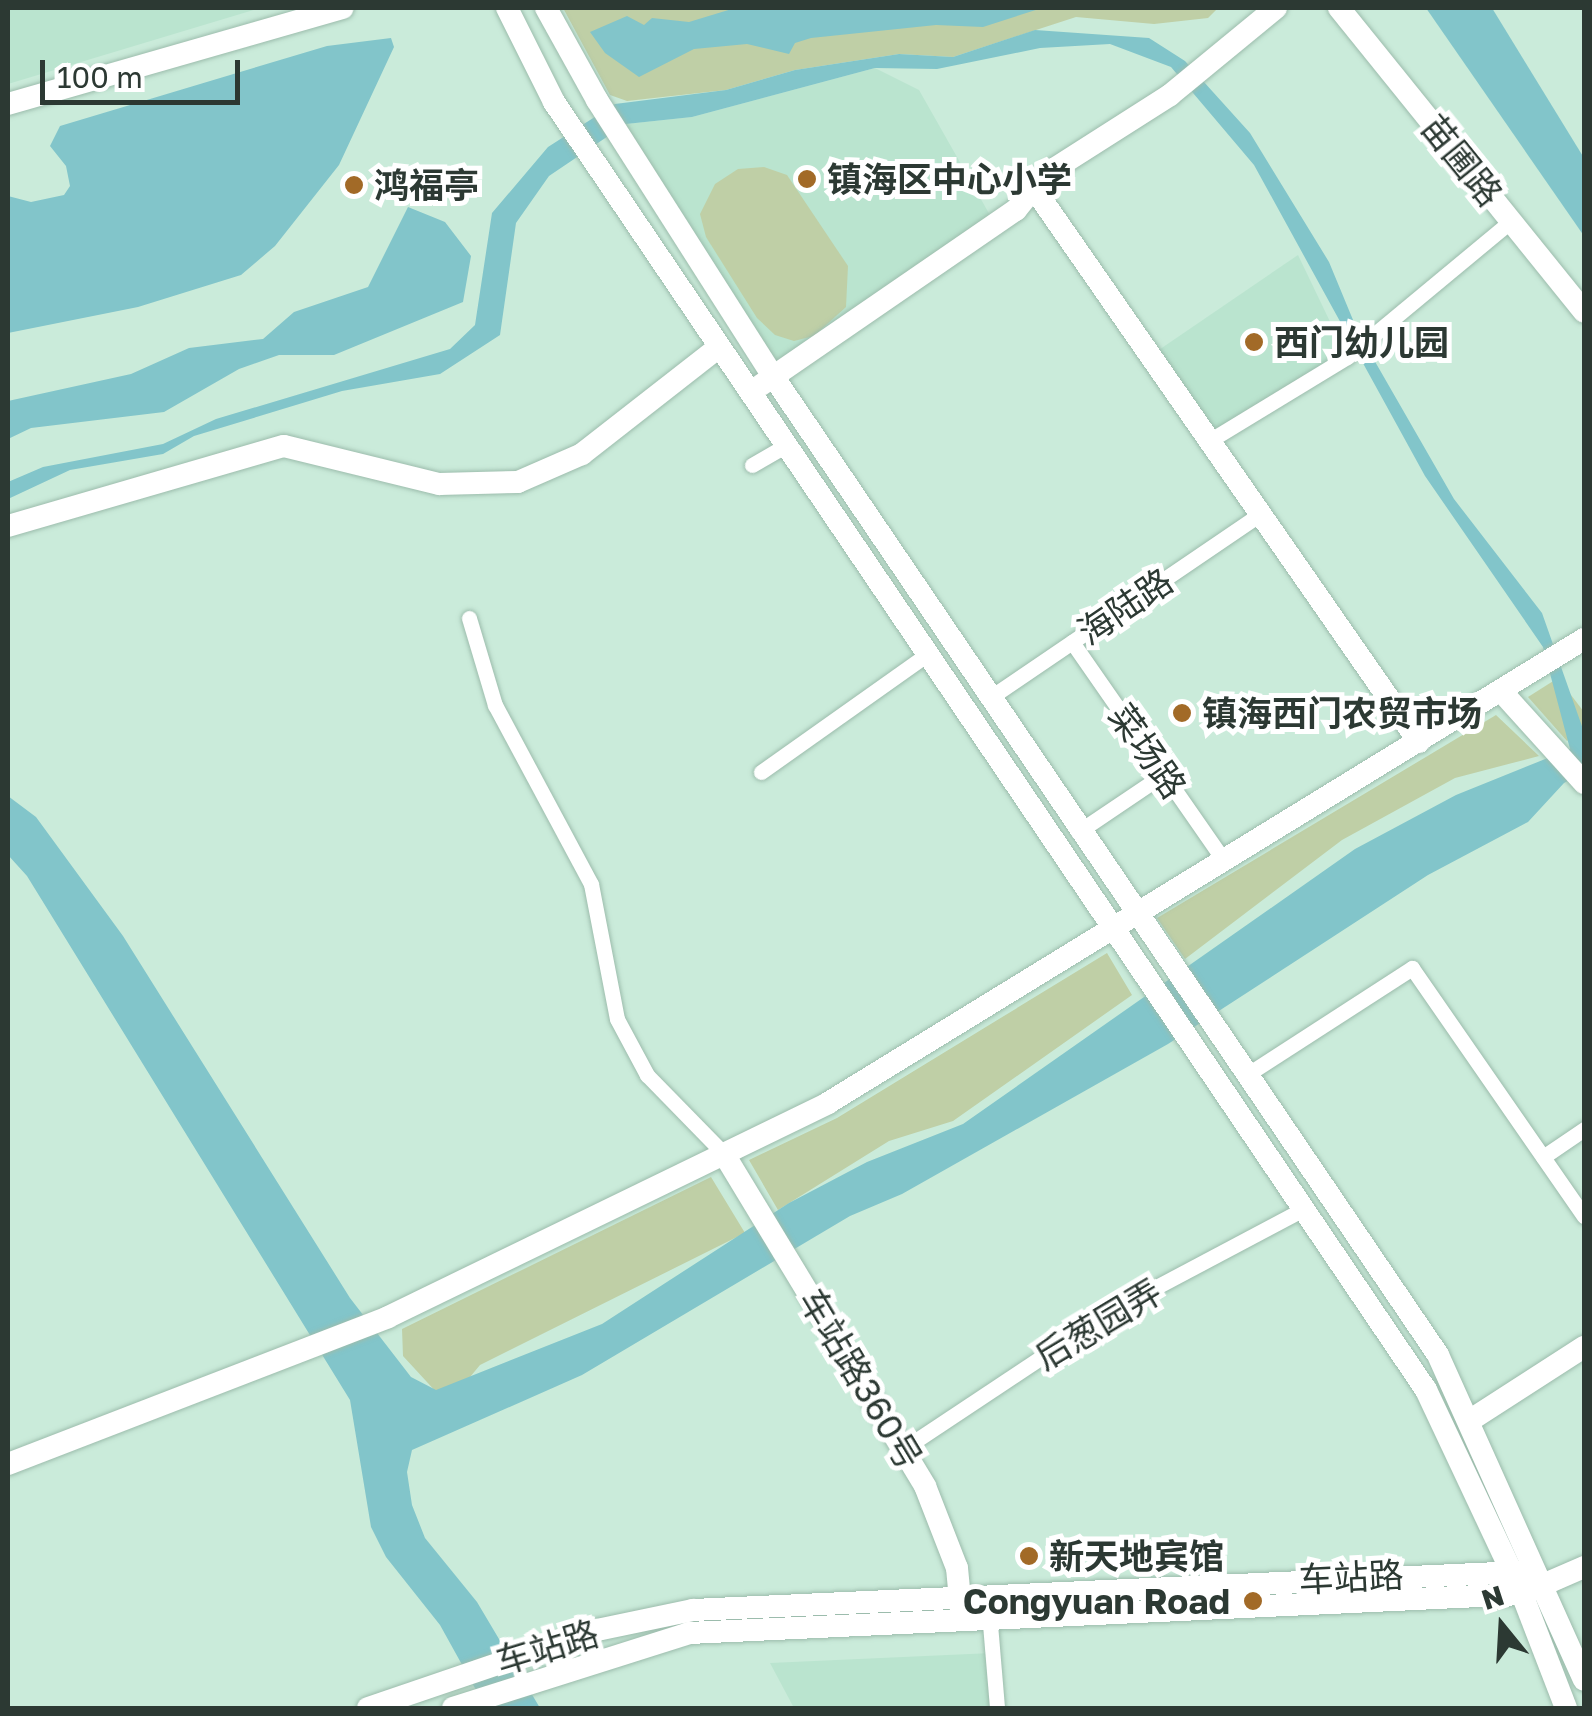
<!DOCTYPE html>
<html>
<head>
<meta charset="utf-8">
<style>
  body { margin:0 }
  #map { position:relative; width:1592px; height:1716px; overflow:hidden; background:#caebda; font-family:"Golos Text","Noto Sans SC",sans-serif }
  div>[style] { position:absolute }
  .built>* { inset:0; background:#bae4cf }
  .green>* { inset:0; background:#bfcfa6 }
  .water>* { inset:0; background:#82c5ca }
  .roads { filter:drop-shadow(0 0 2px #9cbcac) drop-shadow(0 0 2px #9cbcac) }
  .street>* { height:15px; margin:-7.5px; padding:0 7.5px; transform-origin:7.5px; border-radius:7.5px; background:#fff }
  .secondary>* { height:22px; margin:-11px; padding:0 11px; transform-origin:11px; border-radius:11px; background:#fff }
  .dots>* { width:28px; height:28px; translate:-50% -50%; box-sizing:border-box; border:5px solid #fff; border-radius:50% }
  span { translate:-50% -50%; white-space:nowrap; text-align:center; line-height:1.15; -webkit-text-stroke:10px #fff; paint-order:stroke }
  .street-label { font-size:35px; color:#2c3933 }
  .poi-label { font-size:35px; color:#2c3933; font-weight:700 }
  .left { translate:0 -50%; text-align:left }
  .right { translate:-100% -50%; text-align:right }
  .frame { position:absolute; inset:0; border:10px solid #2c3933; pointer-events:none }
  .north { position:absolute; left:1452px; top:1576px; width:100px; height:100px; -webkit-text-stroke:8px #fff; paint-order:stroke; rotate:342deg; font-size:28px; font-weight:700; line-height:40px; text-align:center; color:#2c3933 }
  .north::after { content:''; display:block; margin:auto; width:35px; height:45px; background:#2c3933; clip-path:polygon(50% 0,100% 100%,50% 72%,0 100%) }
  .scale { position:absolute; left:40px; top:60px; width:200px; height:45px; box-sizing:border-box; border:5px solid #2c3933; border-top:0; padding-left:12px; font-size:30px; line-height:35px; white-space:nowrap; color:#2c3933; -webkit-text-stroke:8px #fff; paint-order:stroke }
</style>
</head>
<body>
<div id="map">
  <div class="built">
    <div style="clip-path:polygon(8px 8px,260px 8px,8px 84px)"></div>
    <div style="clip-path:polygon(875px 68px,919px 90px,995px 224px,773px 376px,618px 133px,626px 124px,692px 117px)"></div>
    <div style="clip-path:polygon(1298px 255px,1347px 357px,1209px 441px,1150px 356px)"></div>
    <div style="clip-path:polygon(992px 1653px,997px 1708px,794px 1708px,770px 1663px)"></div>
  </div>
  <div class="green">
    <div style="clip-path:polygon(563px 8px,1218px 8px,1208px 18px,1154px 24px,1076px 17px,953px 57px,899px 54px,795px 70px,726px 90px,627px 101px,610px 95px)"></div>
    <div style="clip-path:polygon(764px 167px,787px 175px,848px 266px,846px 307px,814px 336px,794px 341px,775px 335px,757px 318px,706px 237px,700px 214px,715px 184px,738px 169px)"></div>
    <div style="clip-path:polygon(1558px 678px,1584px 712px,1584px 729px,1567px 741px,1528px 697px)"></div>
    <div style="clip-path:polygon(1496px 715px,1539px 756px,1455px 778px,1342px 840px,1185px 959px,1157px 918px)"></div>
    <div style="clip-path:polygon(1107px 953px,1132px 995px,953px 1121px,889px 1141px,778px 1210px,749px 1160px,837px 1118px)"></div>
    <div style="clip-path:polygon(711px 1177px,745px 1233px,480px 1365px,460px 1389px,438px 1394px,403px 1356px,402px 1329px)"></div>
  </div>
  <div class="water">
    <div style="clip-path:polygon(735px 8px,1042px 8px,983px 27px,936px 25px,811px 38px,795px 43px,789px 54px,747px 44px,694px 49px,639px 77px,605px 53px,590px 32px,627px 16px,644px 25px,652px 18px,689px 22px)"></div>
    <div style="clip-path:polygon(1426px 8px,1492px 8px,1584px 158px,1584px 236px)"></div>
    <div style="clip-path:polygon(1035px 30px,1149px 38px,1185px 61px,1250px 133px,1329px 262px,1358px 332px,1454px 499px,1542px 613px,1584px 732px,1584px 772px,1564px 783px,1528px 822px,1428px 875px,1168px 1044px,902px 1194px,850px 1216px,582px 1375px,412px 1450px,407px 1472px,412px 1505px,425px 1538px,477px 1602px,540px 1708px,486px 1708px,440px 1625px,386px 1557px,371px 1527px,350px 1400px,27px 876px,8px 855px,8px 796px,36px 817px,123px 936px,350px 1298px,411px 1377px,436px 1390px,602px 1324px,789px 1203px,867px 1162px,963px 1124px,1355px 849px,1456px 795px,1570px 749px,1543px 647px,1425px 476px,1254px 165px,1171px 67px,1110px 44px,1040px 48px,937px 69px,875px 68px,692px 117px,626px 124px,549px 176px,516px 223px,500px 335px,440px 374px,342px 391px,194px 436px,163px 454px,70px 470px,8px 499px,8px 482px,43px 467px,163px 444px,216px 419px,450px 349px,475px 325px,492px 213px,548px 147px,615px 104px,726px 90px,795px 70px,899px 54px,953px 57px)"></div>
    <div style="clip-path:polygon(391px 38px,394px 47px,339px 165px,275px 246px,241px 275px,138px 307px,8px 333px,8px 196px,31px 202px,64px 195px,70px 186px,66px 166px,50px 146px,60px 126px,327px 46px)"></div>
    <div style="clip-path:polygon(408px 207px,445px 222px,471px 256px,463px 302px,334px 355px,279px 355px,239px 369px,164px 412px,31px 428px,8px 439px,8px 401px,131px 374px,189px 348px,263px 339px,294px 312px,368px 287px)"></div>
  </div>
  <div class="roads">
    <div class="street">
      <div style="left:1209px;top:441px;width:162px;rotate:-31.3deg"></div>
      <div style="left:1347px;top:357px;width:213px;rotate:-39.7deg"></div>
      <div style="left:752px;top:465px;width:38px;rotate:-30deg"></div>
      <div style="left:469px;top:618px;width:91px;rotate:73.4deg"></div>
      <div style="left:495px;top:705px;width:203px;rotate:61.8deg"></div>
      <div style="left:591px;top:884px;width:137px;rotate:79.1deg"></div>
      <div style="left:617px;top:1019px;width:64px;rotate:61.8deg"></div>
      <div style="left:647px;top:1075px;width:110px;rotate:45.7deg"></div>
      <div style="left:1072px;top:642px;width:267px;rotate:55.2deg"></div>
      <div style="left:991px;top:697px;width:325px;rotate:-34.2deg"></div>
      <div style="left:761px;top:772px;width:202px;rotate:-35.3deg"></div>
      <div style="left:1078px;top:832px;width:104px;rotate:-34deg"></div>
      <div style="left:1245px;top:1076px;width:199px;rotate:-32.9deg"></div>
      <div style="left:1412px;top:968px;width:302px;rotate:55.3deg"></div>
      <div style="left:1543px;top:1157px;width:50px;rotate:-34.3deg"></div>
      <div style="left:903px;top:1449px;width:247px;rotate:-33.6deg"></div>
      <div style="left:1109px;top:1312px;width:216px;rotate:-27.9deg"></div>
      <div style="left:989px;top:1612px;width:96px;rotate:85.2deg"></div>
    </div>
    <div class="secondary">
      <div style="left:507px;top:8px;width:105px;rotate:63.4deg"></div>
      <div style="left:554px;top:102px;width:1555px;rotate:55.9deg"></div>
      <div style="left:1426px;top:1390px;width:225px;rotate:64.8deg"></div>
      <div style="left:1522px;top:1594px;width:122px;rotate:68.9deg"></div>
      <div style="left:546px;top:8px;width:105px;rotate:61deg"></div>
      <div style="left:597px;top:100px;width:327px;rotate:57.5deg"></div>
      <div style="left:773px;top:376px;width:1183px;rotate:55.81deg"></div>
      <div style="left:1438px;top:1355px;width:356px;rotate:65.8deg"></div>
      <div style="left:1339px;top:8px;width:390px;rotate:51.1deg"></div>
      <div style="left:8px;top:104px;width:348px;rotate:-16deg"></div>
      <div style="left:1033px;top:187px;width:676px;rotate:55.18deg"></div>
      <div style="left:761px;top:385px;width:309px;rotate:-34.5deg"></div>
      <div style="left:1016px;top:210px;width:43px;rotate:-51.5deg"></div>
      <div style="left:1043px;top:176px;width:151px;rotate:-32.5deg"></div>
      <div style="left:1170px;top:95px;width:137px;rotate:-39.4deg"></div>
      <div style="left:8px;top:526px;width:287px;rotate:-16.2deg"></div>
      <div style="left:284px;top:446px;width:160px;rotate:13.8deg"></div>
      <div style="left:439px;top:484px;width:79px;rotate:-1.5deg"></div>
      <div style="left:518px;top:482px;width:70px;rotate:-23.6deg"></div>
      <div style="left:582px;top:454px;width:174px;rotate:-38deg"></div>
      <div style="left:1501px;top:691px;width:124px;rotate:47.9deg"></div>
      <div style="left:724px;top:1154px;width:388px;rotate:58.8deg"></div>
      <div style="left:925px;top:1486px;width:88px;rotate:68.7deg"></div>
      <div style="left:957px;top:1568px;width:42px;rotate:84.6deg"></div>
      <div style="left:1469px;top:1421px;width:137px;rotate:-32.8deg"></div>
      <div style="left:8px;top:1464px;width:407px;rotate:-21.1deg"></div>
      <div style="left:388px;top:1317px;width:489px;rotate:-25.9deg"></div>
      <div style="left:828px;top:1103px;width:887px;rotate:-31.54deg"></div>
      <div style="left:368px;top:1708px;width:242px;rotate:-18.8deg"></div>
      <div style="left:597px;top:1630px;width:98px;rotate:-11.8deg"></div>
      <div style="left:693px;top:1610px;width:828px;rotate:-2.63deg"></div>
      <div style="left:453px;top:1708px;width:248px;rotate:-17.6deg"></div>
      <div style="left:689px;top:1633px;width:834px;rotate:-2.68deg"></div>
      <div style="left:1522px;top:1594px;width:68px;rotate:-23.5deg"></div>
    </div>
  </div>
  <div class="dots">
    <div style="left:807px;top:179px;background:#a26a27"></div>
    <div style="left:354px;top:185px;background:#a26a27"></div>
    <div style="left:1254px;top:342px;background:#a26a27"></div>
    <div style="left:1182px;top:713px;background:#a26a27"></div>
    <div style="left:1029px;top:1556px;background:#a26a27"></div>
    <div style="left:1253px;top:1601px;background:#a26a27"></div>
  </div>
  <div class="street-label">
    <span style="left:1462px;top:160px;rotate:51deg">苗圃路</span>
    <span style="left:1125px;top:606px;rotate:-34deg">海陆路</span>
    <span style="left:1148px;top:751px;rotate:55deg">菜场路</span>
    <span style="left:1098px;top:1324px;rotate:-31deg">后葱园弄</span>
    <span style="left:861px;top:1379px;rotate:59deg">车站路360号</span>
    <span style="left:1351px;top:1577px;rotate:-3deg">车站路</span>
    <span style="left:547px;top:1647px;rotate:-17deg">车站路</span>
  </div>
  <div class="poi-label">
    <span class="left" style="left:827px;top:179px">镇海区中心小学</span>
    <span class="left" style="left:374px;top:185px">鸿福亭</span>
    <span class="left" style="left:1274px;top:342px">西门幼儿园</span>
    <span class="left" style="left:1202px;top:713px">镇海西门农贸市场</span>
    <span class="left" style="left:1049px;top:1556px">新天地宾馆</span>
    <span class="right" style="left:1230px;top:1601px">Congyuan Road</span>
  </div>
  <div class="frame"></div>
  <div class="north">N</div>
  <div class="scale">100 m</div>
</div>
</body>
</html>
